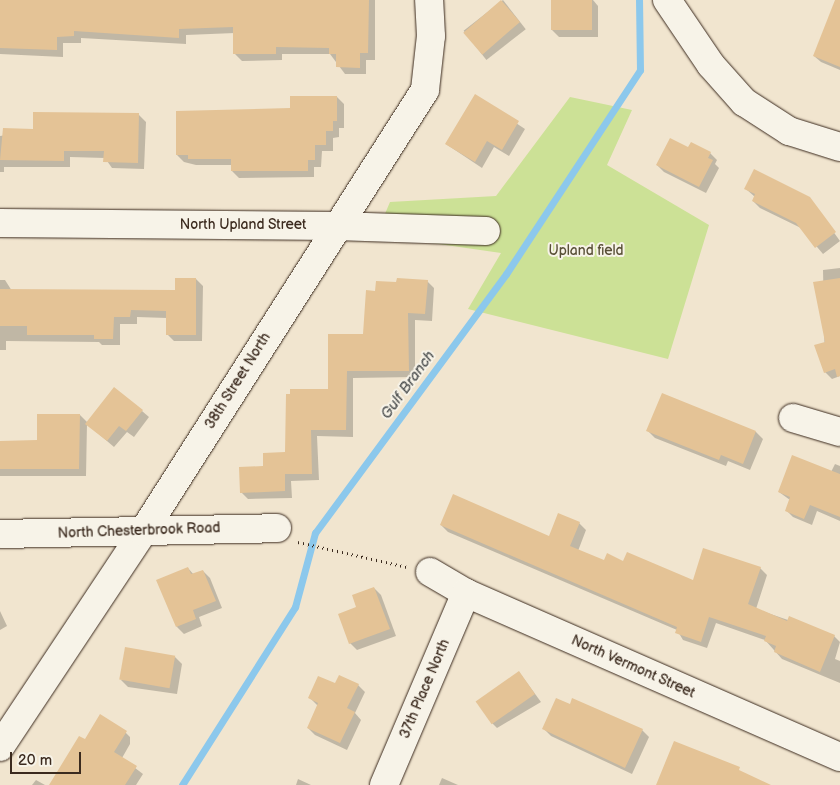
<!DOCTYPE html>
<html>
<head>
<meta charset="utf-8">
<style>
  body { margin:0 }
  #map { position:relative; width:840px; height:785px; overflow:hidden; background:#f1e5cf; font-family:"Balsamiq Sans",sans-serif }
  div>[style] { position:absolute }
  .green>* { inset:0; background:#cce196 }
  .shadow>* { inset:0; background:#0003; transform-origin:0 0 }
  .stream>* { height:7px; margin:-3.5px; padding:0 3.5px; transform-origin:3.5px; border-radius:3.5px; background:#8cc8ec }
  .building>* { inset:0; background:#e4c396; transform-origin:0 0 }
  .path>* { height:3px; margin-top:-1.5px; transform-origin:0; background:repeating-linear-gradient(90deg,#3b2a1e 0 1px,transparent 0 5px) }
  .roads { filter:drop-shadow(0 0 1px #3b2a1e) drop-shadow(0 0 1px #3b2a1e) }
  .minor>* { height:28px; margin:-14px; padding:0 14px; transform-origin:14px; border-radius:14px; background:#f7f3e8 }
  span { translate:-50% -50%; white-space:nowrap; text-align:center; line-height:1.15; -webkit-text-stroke:4px #f7f3e8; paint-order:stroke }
  .street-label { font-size:14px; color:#3b2a1e }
  .park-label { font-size:14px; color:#584f36 }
  .water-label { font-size:15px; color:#4f5252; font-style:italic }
  .scale { position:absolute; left:10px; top:752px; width:71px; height:22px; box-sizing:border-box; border:2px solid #3b2a1e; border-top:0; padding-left:6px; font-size:15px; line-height:18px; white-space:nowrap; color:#3b2a1e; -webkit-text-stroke:4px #f7f3e8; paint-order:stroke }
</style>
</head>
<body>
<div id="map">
  <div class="green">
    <div style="clip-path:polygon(570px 97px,632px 110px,607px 165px,709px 225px,668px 359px,468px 309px,501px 253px,376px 235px,390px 202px,496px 196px)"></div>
  </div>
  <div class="shadow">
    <div style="clip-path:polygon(0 0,375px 0,375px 60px,366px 60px,366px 74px,345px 74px,330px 54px,282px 54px,282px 60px,242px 61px,235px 54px,235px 33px,186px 35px,186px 44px,81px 38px,81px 43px,63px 43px,63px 57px,0 54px)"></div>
    <div style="left:503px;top:0;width:37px;height:50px;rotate:52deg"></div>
    <div style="clip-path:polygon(552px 0,593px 0,598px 6px,598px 37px,559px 37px,552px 30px)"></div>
    <div style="clip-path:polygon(837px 0,840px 0,840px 70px,821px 62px,814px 56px)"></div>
    <div style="clip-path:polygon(475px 96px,525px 129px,509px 156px,494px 147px,482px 168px,446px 144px)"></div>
    <div style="clip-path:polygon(337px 97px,344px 104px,344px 128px,339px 128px,339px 137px,333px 138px,333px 151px,322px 151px,321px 167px,314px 167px,314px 177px,239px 178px,232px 171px,232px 165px,196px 165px,184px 162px,177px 155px,292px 109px)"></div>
    <div style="clip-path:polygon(139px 115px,146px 122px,144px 169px,112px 168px,105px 158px,70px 157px,70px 167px,4px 167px,4px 172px,0 172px,0 136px)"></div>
    <div style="clip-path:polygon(689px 149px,710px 153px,717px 160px,715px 164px,719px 168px,706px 193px,664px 172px,657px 165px)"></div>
    <div style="clip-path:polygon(746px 189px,809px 198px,840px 241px,823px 254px,801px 228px,760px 208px,753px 201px,755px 197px)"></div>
    <div style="clip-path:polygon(840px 268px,840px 376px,832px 379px,825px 372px,823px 270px)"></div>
    <div style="clip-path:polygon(196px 279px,203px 286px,202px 341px,174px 341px,167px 334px,167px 318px,137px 317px,137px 324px,120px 324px,120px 345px,102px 345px,99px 342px,6px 341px,6px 350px,0 350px,0 280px,5px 280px,12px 291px,176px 291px)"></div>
    <div style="clip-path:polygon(427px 281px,434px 288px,432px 321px,415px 320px,415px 377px,353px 378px,353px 437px,317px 436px,319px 480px,291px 481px,292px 498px,248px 499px,241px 492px,264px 467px,286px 453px,364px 335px,377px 292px,397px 283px)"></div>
    <div style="clip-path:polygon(142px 411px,149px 417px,134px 437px,127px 432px,114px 447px,87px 424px,86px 476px,0 476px,0 442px,38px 442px,80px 415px,88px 423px)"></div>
    <div style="clip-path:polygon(648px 431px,756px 432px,763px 439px,750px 470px,728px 461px,726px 466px,655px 438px)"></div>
    <div style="clip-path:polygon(835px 464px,840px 466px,840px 521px,817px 511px,812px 525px,793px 517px,786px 510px,790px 500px,779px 492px,831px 472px)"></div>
    <div style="clip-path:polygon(579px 523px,586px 530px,578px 551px,604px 562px,624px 562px,693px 582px,760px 568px,767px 575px,756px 609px,834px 636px,840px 642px,835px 659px,840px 661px,840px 683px,782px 659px,765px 640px,716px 623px,707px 648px,683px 640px,677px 630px,448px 532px,441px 525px,549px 538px)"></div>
    <div style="clip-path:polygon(188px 568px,194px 575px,203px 571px,210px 578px,222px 608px,199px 617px,202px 626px,184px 634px,177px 627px)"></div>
    <div style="clip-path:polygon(374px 588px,381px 595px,396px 636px,357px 650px,350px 643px,357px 608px)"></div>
    <div style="clip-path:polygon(0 611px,7px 626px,0 630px)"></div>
    <div style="clip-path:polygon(175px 657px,182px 664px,177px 694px,128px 687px,121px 680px)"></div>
    <div style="clip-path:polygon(519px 672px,541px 702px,497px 728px,490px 721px)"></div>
    <div style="clip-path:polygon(358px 685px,365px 692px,355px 713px,361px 720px,347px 750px,315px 735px,308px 728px,318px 706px,310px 698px)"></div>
    <div style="clip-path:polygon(544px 729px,642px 730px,649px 737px,632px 774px,551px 736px)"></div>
    <div style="clip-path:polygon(123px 730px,130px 737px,130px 744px,122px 758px,143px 774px,136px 785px,112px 785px,85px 741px)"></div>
    <div style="clip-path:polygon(442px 778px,458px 785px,439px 785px)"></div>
    <div style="clip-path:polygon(298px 779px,311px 785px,296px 785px)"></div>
    <div style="clip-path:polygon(36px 780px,45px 785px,32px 785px)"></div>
  </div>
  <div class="stream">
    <div style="left:182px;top:785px;width:211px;rotate:-57.6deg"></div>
    <div style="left:295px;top:607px;width:77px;rotate:-74.9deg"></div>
    <div style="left:315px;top:533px;width:322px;rotate:-53.6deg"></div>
    <div style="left:506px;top:274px;width:244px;rotate:-56.7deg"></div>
    <div style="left:640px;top:70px;width:70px;rotate:-90.8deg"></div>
  </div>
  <div class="building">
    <div style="clip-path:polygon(0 0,369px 0,368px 53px,360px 53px,360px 68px,336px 67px,336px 54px,329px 54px,329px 48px,276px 47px,276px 54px,233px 54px,233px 27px,179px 29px,179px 38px,74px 31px,74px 36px,57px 37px,57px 50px,0 48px)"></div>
    <div style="left:501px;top:0;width:29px;height:50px;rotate:49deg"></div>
    <div style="left:551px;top:0;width:41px;height:30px"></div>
    <div style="clip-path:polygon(835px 0,840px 0,840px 67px,813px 56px)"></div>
    <div style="clip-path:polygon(475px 94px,519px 121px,502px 150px,487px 141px,475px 162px,445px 144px)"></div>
    <div style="clip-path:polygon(290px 96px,337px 96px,337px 121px,333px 121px,333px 131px,326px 131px,326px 145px,315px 145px,315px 160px,308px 160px,308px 171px,231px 171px,231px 159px,188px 159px,188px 155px,176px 155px,176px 111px,290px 108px)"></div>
    <div style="clip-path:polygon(33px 112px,139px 113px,138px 163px,103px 162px,104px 151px,64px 151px,64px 161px,0 160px,3px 128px,33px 129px)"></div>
    <div style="clip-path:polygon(670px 138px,688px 147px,691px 142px,711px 152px,708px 158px,713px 160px,699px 187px,656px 165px)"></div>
    <div style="clip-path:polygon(754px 169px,810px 197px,836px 232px,815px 248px,796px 223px,752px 201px,755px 194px,744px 189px)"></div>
    <div style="clip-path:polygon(175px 278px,196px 278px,196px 335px,166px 335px,166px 311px,131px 310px,130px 317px,114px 317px,113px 339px,94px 339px,94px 335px,27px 335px,27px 326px,0 326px,0 289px,175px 290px)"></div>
    <div style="clip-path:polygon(397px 278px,428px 280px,425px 314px,408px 313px,409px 371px,347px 371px,346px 430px,311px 430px,312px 474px,285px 474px,285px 491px,240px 493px,239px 467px,263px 466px,263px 453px,285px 452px,286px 394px,290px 394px,290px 389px,328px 389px,328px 334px,363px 334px,366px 290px,375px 291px,376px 281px,396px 282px)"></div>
    <div style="clip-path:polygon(840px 278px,840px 376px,837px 377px,835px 369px,824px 373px,814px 345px,825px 342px,813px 282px)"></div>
    <div style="clip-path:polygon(114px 387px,143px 410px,126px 431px,119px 426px,107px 441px,85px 424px)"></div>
    <div style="clip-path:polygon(662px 393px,756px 431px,743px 464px,721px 455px,719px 460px,646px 431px)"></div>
    <div style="clip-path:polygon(37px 414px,80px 414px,79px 469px,0 469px,0 441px,37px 440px)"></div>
    <div style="clip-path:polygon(792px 455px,840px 474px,840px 517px,810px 505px,804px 519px,785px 511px,790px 497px,778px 492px)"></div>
    <div style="clip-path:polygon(453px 494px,549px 536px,558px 513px,580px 522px,570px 546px,604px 560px,607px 553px,623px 561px,627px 552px,693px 580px,703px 548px,761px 567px,748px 604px,787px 621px,789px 616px,835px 635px,820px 672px,774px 652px,776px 646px,764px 641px,766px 636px,709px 617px,701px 642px,675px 633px,677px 627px,440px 525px)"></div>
    <div style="clip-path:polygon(188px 567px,191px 574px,203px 570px,216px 601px,193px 610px,196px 619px,176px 627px,156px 580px)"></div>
    <div style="clip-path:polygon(374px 587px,390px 629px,349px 644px,338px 614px,356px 607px,352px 595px)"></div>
    <div style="left:125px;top:647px;width:51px;height:33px;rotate:10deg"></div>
    <div style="left:519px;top:671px;width:28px;height:53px;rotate:55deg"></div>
    <div style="clip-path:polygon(339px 675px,359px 684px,347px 708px,355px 712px,340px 743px,307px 728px,318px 703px,308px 698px,318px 676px,335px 683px)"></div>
    <div style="clip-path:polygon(556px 698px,570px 704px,572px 698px,643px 729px,625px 768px,542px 729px)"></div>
    <div style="clip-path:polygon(100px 714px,127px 731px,114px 752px,137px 766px,125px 785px,49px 785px,79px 736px,85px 739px)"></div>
    <div style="clip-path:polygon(674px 741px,740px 767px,739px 770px,771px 785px,656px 785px)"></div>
  </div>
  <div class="path">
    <div style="left:298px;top:542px;width:112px;rotate:12.9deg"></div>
  </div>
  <div class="roads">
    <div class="minor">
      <div style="left:667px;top:0;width:78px;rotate:55.9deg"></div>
      <div style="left:711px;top:65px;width:50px;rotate:48.3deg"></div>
      <div style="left:744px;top:102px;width:54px;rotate:32.8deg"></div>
      <div style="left:789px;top:131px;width:53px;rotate:17.4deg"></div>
      <div style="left:0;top:223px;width:336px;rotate:0.5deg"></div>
      <div style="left:336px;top:226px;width:150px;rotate:1.9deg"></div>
      <div style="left:793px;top:418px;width:49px;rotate:16.6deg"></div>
      <div style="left:0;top:534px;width:277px;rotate:-1.2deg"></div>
      <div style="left:430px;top:572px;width:42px;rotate:30.3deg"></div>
      <div style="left:466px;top:593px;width:408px;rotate:23.7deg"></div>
      <div style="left:0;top:747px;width:258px;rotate:-56.4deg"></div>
      <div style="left:143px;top:532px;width:524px;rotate:-57.46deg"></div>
      <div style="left:425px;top:90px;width:54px;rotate:-83.7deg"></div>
      <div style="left:431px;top:36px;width:36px;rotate:-93deg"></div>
      <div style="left:384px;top:785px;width:209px;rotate:-66.9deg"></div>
    </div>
  </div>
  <div class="street-label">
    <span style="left:243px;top:225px">North Upland Street</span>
    <span style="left:238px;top:381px;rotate:-58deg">38th Street North</span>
    <span style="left:139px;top:531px;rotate:-2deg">North Chesterbrook Road</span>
    <span style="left:633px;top:667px;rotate:24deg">North Vermont Street</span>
    <span style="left:425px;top:689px;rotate:-67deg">37th Place North</span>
  </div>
  <div class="park-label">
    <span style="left:586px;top:251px">Upland field</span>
  </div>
  <div class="water-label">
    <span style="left:408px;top:385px;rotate:-54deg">Gulf Branch</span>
  </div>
  <div class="scale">20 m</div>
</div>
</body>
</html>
